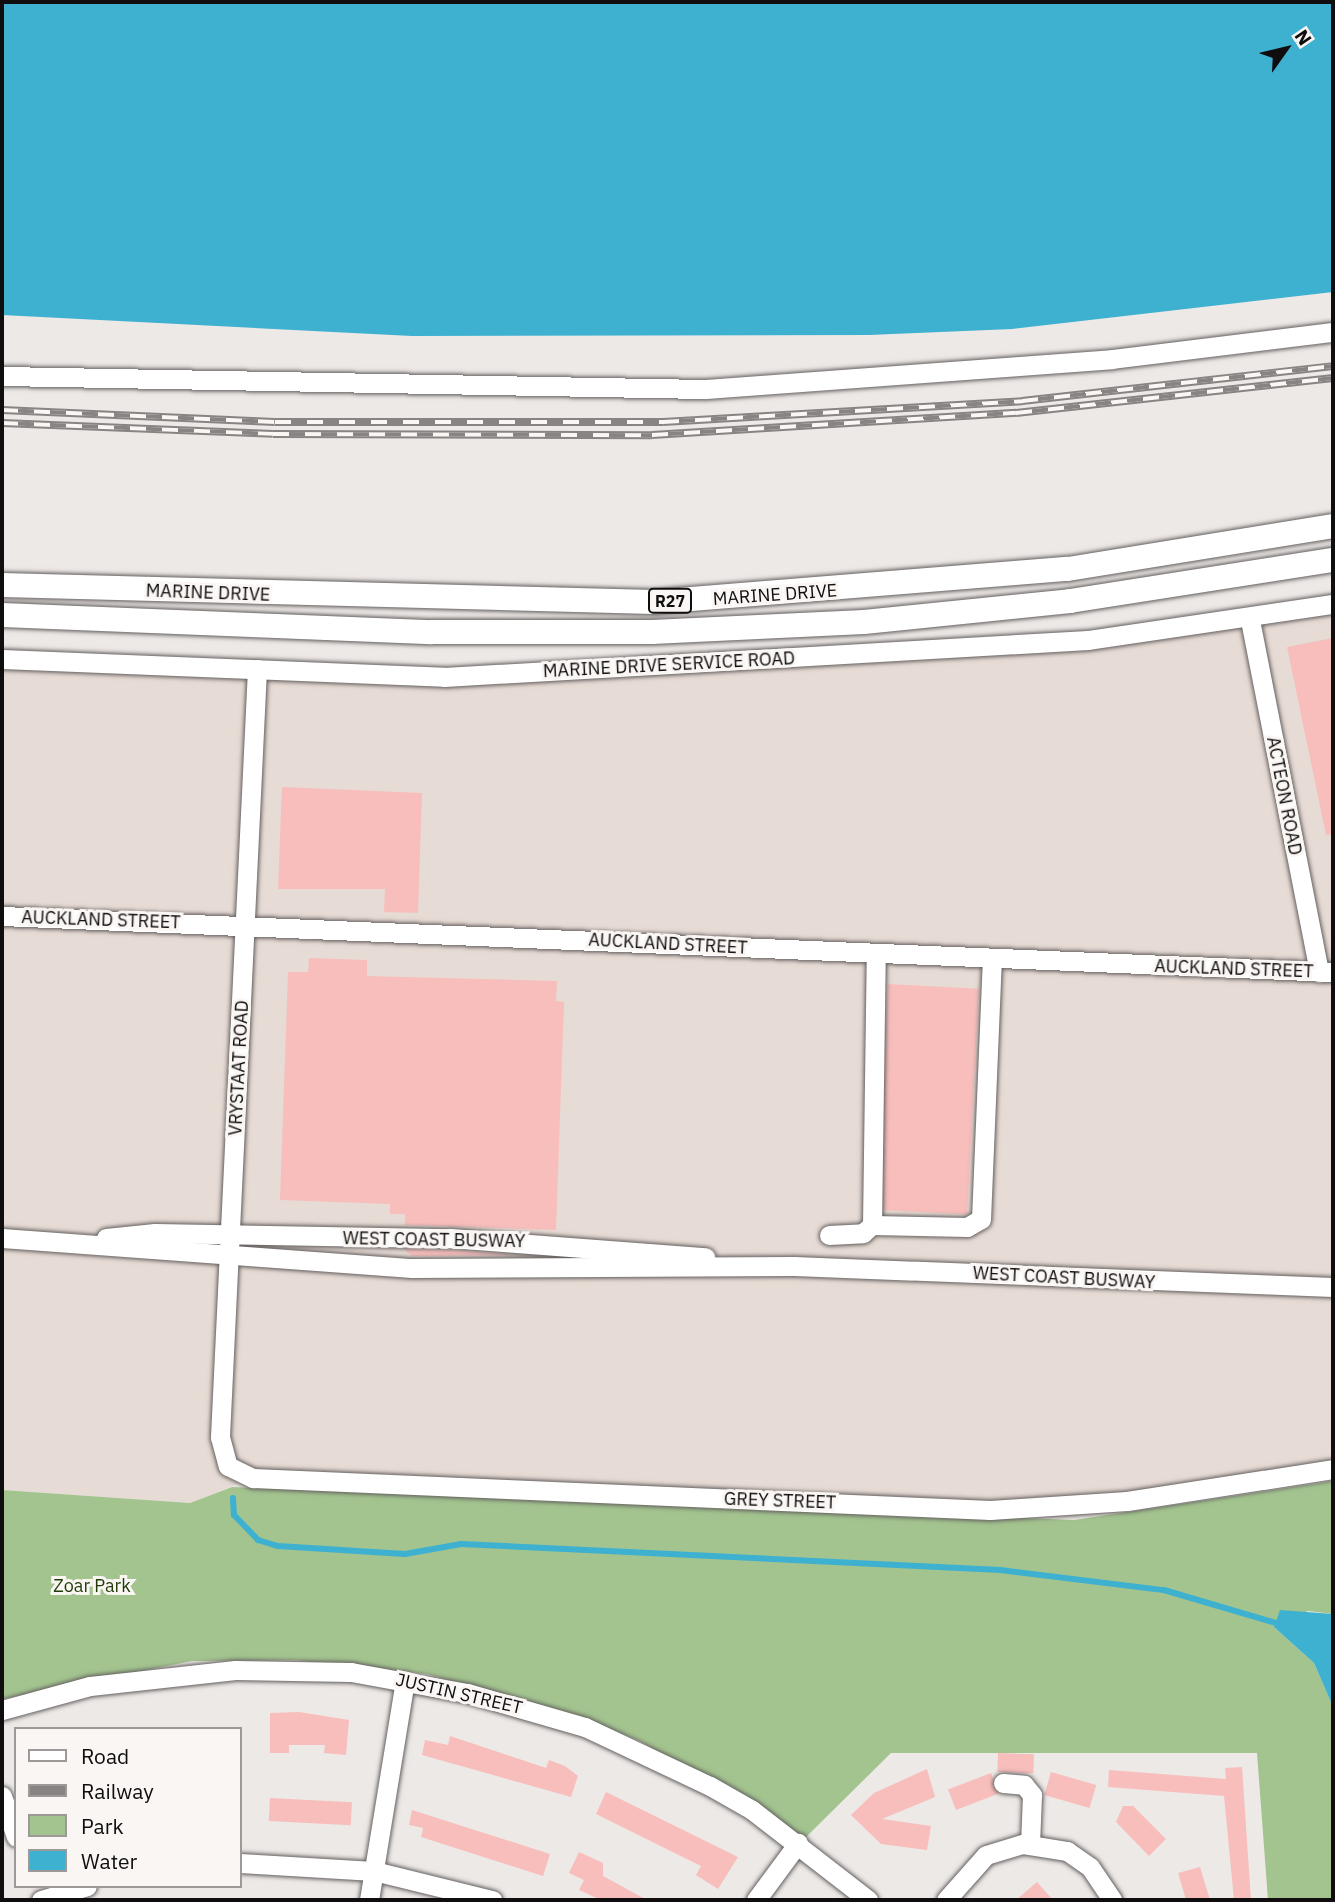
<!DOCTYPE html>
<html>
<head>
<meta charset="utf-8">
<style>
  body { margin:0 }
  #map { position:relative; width:1335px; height:1902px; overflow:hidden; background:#ede9e7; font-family:"IBM Plex Sans",sans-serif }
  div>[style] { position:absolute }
  .built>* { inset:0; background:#e7dbd5 }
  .green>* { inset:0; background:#a3c48f }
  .water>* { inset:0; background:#3eb0d0 }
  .stream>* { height:6px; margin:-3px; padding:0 3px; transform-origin:3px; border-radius:3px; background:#3eb0d0 }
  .building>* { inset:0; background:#f7bebc; transform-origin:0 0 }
  .roads { filter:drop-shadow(0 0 2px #64605f) drop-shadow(0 0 2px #64605f) }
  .minor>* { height:19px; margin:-9.5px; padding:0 9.5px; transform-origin:9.5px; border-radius:9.5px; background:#fff }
  .major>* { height:24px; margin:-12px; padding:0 12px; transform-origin:12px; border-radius:12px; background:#fff }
  .rail>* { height:8px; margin-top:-4px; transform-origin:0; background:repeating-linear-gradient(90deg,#faf6f4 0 16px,#878483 0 32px); box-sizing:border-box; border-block:2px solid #878483 }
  span { translate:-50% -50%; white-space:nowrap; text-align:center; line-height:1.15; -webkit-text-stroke:6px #faf6f4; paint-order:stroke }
  .shield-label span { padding:2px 5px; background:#faf6f4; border:2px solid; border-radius:5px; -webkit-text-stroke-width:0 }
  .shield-label { font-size:16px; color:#0f0d0d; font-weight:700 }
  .street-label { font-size:18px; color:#0f0d0d }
  .park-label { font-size:18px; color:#1f3b06 }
  .frame { position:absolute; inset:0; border:4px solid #0f0d0d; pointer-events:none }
  .legend { position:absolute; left:14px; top:1727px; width:228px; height:161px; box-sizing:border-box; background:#faf6f4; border:2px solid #9c9998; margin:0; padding:9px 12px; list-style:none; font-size:21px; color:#0f0d0d }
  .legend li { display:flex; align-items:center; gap:14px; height:35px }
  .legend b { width:35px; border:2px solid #9c9998 }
  .north { position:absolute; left:1251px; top:14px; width:70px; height:70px; -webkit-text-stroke:5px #faf6f4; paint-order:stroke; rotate:56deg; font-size:19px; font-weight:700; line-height:28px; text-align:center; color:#0f0d0d }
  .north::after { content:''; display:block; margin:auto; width:24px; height:32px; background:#0f0d0d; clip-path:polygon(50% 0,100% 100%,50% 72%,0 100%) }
</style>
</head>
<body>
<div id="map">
  <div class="built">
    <div style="clip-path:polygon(1333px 604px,1333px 1469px,1056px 1508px,253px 1478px,190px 1503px,2px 1490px,2px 659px,444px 677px,966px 647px)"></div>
  </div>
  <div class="green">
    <div style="clip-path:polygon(1333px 1481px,1333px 1614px,1308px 1611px,1274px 1627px,1314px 1663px,1333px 1707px,1333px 1900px,1268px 1900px,1257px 1753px,891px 1753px,805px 1838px,640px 1741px,581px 1717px,427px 1674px,295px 1660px,192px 1661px,2px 1699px,2px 1490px,190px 1503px,232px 1487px,1074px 1520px)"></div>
  </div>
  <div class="water">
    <div style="clip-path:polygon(2px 2px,1333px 2px,1333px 292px,1012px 329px,869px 335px,412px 336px,2px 315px)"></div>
    <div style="clip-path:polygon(1280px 1610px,1333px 1614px,1333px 1707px,1314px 1663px,1274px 1627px)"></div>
  </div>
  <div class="stream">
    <div style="left:233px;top:1498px;width:17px;rotate:87deg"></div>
    <div style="left:234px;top:1515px;width:35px;rotate:46deg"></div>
    <div style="left:258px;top:1540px;width:21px;rotate:17deg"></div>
    <div style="left:278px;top:1546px;width:127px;rotate:3.6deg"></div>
    <div style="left:405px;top:1554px;width:57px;rotate:-10.1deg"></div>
    <div style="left:461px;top:1544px;width:540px;rotate:2.76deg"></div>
    <div style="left:1000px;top:1570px;width:165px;rotate:7deg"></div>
    <div style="left:1164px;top:1590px;width:124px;rotate:16.4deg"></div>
  </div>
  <div class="building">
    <div style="clip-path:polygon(1333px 638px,1333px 834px,1326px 835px,1287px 647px)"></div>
    <div style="clip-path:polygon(282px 787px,422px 793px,418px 913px,384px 912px,385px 889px,278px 889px)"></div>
    <div style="clip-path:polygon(309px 958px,367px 960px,367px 976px,557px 981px,556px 1001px,564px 1002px,556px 1230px,405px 1225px,405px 1214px,390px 1214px,390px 1204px,280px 1200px,288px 972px,308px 972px)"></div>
    <div style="left:888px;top:984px;width:91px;height:226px;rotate:3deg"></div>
    <div style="clip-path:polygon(404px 1249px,449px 1250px,516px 1255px,412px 1256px)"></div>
    <div style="clip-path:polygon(299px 1712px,349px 1720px,346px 1755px,324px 1753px,325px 1745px,289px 1745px,289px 1753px,270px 1753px,270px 1713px)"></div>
    <div style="clip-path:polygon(450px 1736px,546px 1768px,549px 1760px,565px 1766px,578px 1776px,571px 1797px,422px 1755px,425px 1740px,448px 1745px)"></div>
    <div style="left:998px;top:1753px;width:36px;height:19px;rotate:2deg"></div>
    <div style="clip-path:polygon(1242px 1767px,1251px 1900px,1234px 1900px,1224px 1796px,1108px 1787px,1109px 1770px,1226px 1779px,1225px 1768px)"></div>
    <div style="clip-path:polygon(927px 1769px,935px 1797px,882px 1819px,931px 1826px,927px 1850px,881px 1844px,851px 1815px,874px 1793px)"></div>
    <div style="left:1051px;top:1772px;width:47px;height:24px;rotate:16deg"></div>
    <div style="left:991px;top:1773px;width:22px;height:46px;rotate:69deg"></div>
    <div style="clip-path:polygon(606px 1792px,738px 1857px,718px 1889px,696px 1875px,701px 1866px,596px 1814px)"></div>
    <div style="left:270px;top:1798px;width:82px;height:23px;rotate:3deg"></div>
    <div style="clip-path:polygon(1123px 1806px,1133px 1806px,1166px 1839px,1149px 1856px,1116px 1822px)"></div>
    <div style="clip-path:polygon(412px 1810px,550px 1854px,543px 1876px,421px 1837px,423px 1828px,409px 1825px)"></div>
    <div style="clip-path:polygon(579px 1852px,603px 1863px,603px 1876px,647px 1900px,601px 1900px,579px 1890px,584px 1880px,569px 1873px)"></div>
    <div style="clip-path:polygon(1200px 1867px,1210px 1900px,1186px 1900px,1178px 1873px)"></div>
    <div style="clip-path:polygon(1037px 1882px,1053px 1900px,1016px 1900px)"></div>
  </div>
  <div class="roads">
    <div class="minor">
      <div style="left:2px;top:376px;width:703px;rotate:1.06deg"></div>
      <div style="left:705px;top:389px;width:408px;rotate:-4.2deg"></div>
      <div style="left:1112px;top:359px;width:223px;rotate:-7deg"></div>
      <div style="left:1250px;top:620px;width:359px;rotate:78.9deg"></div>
      <div style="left:2px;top:659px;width:442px;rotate:2.3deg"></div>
      <div style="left:444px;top:677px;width:645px;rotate:-3.29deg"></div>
      <div style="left:1088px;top:640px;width:248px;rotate:-8.4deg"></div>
      <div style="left:257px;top:669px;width:769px;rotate:92.76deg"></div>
      <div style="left:220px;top:1437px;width:30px;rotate:75deg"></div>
      <div style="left:228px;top:1466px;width:28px;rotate:26deg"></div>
      <div style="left:253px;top:1478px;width:738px;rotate:2.49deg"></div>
      <div style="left:990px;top:1510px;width:137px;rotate:-3.8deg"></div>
      <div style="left:1127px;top:1501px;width:208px;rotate:-8.8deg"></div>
      <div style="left:2px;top:916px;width:1332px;rotate:2.41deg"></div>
      <div style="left:872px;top:1225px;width:95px;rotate:1.2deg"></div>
      <div style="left:967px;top:1227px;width:16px;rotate:-30deg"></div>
      <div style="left:981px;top:1219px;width:259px;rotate:-87.6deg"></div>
      <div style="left:829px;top:1235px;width:34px;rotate:-3deg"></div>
      <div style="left:863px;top:1233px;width:12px;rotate:-42deg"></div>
      <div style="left:872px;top:1225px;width:272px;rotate:-89.2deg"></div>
      <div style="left:2px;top:1238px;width:411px;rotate:4.2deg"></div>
      <div style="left:412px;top:1268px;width:382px;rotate:-0.3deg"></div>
      <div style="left:794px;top:1266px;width:539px;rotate:2.23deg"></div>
      <div style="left:106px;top:1238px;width:49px;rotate:-5.8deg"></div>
      <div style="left:155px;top:1233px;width:295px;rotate:1deg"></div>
      <div style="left:450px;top:1238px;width:256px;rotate:4.3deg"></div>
      <div style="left:2px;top:1710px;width:91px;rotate:-15.3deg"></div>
      <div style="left:90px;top:1686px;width:146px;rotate:-6.3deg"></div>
      <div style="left:235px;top:1670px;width:116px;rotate:1deg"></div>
      <div style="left:351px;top:1672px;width:118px;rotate:10.3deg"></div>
      <div style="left:467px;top:1693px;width:123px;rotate:16.1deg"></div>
      <div style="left:585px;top:1727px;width:138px;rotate:25.3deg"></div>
      <div style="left:710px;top:1786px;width:48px;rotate:29.7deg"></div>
      <div style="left:752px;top:1810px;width:147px;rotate:37.8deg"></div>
      <div style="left:1003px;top:1783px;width:21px;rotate:5deg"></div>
      <div style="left:1024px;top:1785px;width:13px;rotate:51deg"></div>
      <div style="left:1032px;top:1795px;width:50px;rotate:92.3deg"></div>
      <div style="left:2px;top:1796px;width:43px;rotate:71.1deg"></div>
      <div style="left:240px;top:1863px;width:134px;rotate:3.4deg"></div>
      <div style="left:374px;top:1871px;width:122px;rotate:13.8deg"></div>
      <div style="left:41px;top:1900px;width:48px;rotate:-16.9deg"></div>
      <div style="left:369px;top:1900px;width:222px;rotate:-80.7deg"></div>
      <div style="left:756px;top:1900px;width:71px;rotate:-53.6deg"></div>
      <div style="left:946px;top:1900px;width:60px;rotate:-48.4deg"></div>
      <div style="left:986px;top:1855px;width:39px;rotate:-17deg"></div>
      <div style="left:1023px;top:1844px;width:45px;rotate:9deg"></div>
      <div style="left:1067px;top:1851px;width:28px;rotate:35deg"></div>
      <div style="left:1090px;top:1867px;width:40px;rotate:56deg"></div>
    </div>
    <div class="major">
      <div style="left:2px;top:585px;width:652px;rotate:1.49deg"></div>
      <div style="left:654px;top:602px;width:415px;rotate:-4.6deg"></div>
      <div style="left:1068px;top:569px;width:268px;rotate:-9.2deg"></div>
      <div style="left:2px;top:615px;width:430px;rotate:2.3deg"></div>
      <div style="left:432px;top:632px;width:220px"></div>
      <div style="left:652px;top:632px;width:212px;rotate:-2.7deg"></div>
      <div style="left:864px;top:622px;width:207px;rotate:-5.8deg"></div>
      <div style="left:1070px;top:601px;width:266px;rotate:-8.9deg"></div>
    </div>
  </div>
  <div class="rail">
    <div style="left:2px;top:410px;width:273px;rotate:2.5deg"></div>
    <div style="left:275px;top:422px;width:388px"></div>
    <div style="left:663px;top:422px;width:360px;rotate:-3.3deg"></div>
    <div style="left:1022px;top:401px;width:313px;rotate:-6.4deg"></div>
    <div style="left:2px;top:423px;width:271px;rotate:2.3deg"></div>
    <div style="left:273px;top:434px;width:379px;rotate:0.2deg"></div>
    <div style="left:652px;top:435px;width:365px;rotate:-3.5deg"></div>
    <div style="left:1016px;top:413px;width:319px;rotate:-6.3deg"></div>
  </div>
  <div class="shield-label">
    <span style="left:670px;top:601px">R27</span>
  </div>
  <div class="street-label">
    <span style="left:208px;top:593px;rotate:2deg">MARINE DRIVE</span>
    <span style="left:775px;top:595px;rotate:-4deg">MARINE DRIVE</span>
    <span style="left:669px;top:665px;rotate:-3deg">MARINE DRIVE SERVICE ROAD</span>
    <span style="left:1284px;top:796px;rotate:79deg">ACTEON ROAD</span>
    <span style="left:101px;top:920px;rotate:2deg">AUCKLAND STREET</span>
    <span style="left:668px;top:944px;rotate:3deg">AUCKLAND STREET</span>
    <span style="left:1234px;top:969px;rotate:2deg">AUCKLAND STREET</span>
    <span style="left:239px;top:1068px;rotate:-87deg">VRYSTAAT ROAD</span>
    <span style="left:434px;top:1240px;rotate:1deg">WEST COAST BUSWAY</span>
    <span style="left:1064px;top:1278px;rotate:3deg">WEST COAST BUSWAY</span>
    <span style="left:780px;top:1501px;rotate:2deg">GREY STREET</span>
    <span style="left:459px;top:1694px;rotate:13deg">JUSTIN STREET</span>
  </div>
  <div class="park-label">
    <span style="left:92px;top:1586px">Zoar Park</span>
  </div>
  <div class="frame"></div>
  <ul class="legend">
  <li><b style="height:9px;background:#fff"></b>Road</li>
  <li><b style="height:9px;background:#878483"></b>Railway</li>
  <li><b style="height:19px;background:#a3c48f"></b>Park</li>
  <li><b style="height:19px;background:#3eb0d0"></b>Water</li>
  </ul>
  <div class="north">N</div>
</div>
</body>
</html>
